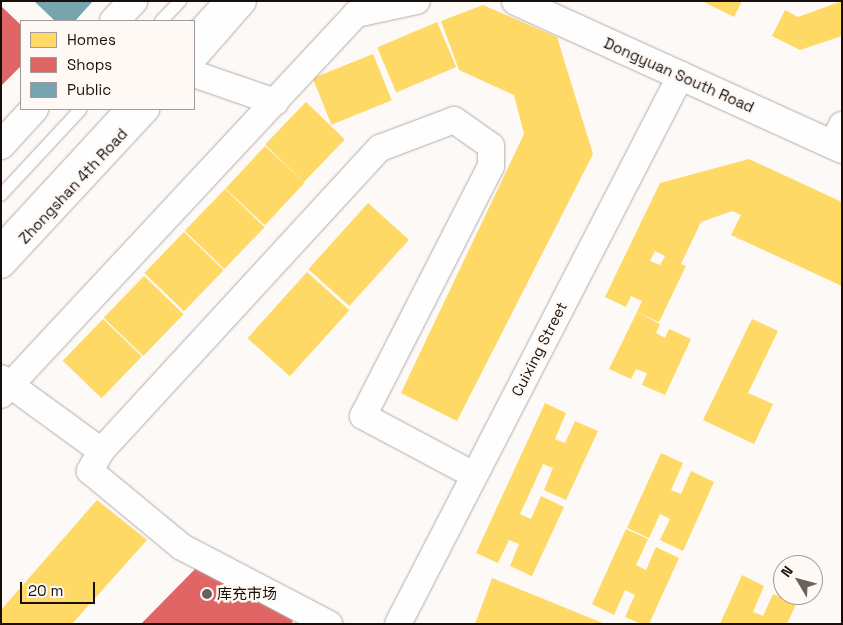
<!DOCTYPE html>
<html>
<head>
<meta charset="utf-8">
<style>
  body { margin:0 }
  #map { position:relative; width:843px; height:625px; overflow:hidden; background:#fcf9f7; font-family:"Space Grotesk","Noto Sans SC",sans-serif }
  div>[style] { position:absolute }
  .homes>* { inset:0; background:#ffd966; transform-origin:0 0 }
  .shops>* { inset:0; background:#e06666 }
  .public>* { inset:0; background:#76a5af }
  .roads { filter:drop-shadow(0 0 1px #b2aca8) drop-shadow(0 0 1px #b2aca8) }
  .service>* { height:12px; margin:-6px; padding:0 6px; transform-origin:6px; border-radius:6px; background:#fffefe }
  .minor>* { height:26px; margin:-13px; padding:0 13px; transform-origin:13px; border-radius:13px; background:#fffefe }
  .tertiary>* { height:28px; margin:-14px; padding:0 14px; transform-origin:14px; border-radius:14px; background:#fffefe }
  .secondary>* { height:28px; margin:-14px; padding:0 14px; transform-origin:14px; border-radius:14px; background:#fffefe }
  .dots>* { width:14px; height:14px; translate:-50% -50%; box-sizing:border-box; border:2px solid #fef9f5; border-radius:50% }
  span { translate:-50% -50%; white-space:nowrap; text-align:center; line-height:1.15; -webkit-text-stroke:5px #fef9f5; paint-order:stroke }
  .street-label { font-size:15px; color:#180f0a }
  .poi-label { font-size:15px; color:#180f0a }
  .left { translate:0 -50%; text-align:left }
  .frame { position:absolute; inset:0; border:2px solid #180f0a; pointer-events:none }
  .legend { position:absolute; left:20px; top:20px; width:175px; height:90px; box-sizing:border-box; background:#fef9f5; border:1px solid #a29b97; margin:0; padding:6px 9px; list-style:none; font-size:15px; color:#180f0a }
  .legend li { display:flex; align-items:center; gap:10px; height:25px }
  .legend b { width:25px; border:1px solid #a29b97 }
  .north { position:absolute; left:773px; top:555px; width:50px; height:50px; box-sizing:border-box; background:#fef9f5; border:1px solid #a29b97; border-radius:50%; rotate:307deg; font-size:14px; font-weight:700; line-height:20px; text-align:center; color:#180f0a }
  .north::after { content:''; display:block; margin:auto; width:18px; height:22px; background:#68615d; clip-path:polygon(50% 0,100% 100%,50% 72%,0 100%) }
  .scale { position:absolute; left:20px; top:582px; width:75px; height:22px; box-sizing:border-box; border:2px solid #180f0a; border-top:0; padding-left:6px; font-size:15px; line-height:18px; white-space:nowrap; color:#180f0a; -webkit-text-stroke:4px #fef9f5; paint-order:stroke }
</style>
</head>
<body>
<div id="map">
  <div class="homes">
    <div style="clip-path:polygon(702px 1px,742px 1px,734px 17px)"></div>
    <div style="clip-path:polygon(842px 1px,842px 36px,800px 50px,772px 36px,785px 10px,798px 17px)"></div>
    <div style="clip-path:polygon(483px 5px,557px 37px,593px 154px,457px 421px,401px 393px,524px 134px,514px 95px,459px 70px,441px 21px)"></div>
    <div style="left:437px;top:22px;width:49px;height:65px;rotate:67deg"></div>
    <div style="left:373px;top:54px;width:50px;height:65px;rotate:68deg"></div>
    <div style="left:306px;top:102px;width:54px;height:59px;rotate:44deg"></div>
    <div style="left:265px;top:146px;width:54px;height:58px;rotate:43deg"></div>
    <div style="clip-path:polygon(evenodd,749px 159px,842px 202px,842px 286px,731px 235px,741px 215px,732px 211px,701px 222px,681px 264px,686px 266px,659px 322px,637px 312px,642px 301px,631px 296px,626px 307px,605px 297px,660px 183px,749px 159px,655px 251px,665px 256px,660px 265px,650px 261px,655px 251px)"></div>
    <div style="left:225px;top:189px;width:55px;height:58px;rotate:44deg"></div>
    <div style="left:368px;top:203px;width:55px;height:89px;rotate:42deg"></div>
    <div style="left:184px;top:232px;width:55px;height:57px;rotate:44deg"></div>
    <div style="left:307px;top:272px;width:57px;height:89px;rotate:42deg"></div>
    <div style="left:144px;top:276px;width:55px;height:58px;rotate:44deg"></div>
    <div style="clip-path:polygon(637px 312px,660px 324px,656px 333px,665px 338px,669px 329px,691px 339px,665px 395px,642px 385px,647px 373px,636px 369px,631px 379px,609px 369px)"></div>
    <div style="left:103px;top:319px;width:54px;height:58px;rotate:44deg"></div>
    <div style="clip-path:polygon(752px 319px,778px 331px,748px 393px,773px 404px,754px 444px,703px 420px)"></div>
    <div style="clip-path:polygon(545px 403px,566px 413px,555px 439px,565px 443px,575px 421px,598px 431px,566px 500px,544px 490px,553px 468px,543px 464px,532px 488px,520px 483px,532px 488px,520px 514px,531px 519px,541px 496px,564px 507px,532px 576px,510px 566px,519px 544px,509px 540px,498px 563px,476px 553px)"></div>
    <div style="clip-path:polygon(661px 453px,683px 463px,671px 490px,681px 494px,691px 471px,714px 482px,683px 551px,660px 540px,670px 519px,660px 514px,649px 538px,627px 528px)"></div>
    <div style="clip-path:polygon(97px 500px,147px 540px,72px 624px,1px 624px,1px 610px)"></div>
    <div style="clip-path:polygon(626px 529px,648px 539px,636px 565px,646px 570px,656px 547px,679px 558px,649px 624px,641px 624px,625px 617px,635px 595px,625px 590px,614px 615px,592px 604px)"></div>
    <div style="clip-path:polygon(742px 575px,764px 586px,753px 612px,763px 616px,773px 594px,796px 604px,787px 624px,720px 624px)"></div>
    <div style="clip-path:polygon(492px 578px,605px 624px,475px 624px)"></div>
  </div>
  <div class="shops">
    <div style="clip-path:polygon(1px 6px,21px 25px,21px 66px,1px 86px)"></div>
    <div style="clip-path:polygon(196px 568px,292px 620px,293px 624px,141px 624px)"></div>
  </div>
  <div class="public">
    <div style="clip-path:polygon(34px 1px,93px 1px,75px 21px,55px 21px)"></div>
  </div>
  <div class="roads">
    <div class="service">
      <div style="left:161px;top:21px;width:28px;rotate:-46deg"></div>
      <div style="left:194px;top:28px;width:37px;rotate:-47deg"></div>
      <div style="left:1px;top:195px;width:117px;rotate:-47.1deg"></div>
      <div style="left:1px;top:238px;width:176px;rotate:-47.3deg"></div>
    </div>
    <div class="minor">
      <div style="left:194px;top:74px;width:86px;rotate:19.1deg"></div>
      <div style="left:833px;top:144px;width:21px;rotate:-65deg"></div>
      <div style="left:1px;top:378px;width:124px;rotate:36.1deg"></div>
      <div style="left:101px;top:451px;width:23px;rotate:119deg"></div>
      <div style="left:90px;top:471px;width:119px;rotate:39.6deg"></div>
      <div style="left:182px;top:547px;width:166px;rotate:27.6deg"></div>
      <div style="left:1px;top:395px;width:521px;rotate:-47.02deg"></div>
      <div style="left:356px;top:14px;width:62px;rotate:-12deg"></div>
      <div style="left:101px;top:451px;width:412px;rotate:-47.4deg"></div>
      <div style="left:380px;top:148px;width:79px;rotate:-20.7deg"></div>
      <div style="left:454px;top:120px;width:45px;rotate:35.1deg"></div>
      <div style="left:491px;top:146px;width:20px;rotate:90deg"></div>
      <div style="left:491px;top:166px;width:281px;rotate:117.1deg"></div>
      <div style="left:363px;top:416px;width:126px;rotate:28deg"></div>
      <div style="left:398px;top:624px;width:618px;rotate:-62.73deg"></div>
    </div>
    <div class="tertiary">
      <div style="left:516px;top:1px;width:358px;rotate:24.4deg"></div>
    </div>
    <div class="secondary">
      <div style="left:114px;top:21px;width:28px;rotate:-46deg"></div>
      <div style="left:194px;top:56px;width:73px;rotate:-48.9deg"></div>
      <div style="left:1px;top:145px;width:49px;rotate:-47.5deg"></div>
      <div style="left:1px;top:264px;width:212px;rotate:-47.1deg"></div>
    </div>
  </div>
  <div class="dots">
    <div style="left:207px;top:594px;background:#68615d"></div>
  </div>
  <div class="street-label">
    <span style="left:679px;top:75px;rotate:24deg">Dongyuan South Road</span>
    <span style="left:73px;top:186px;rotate:-47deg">Zhongshan 4th Road</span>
    <span style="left:539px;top:349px;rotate:-63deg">Cuixing Street</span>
  </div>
  <div class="poi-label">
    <span class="left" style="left:217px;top:594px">库充市场</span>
  </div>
  <div class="frame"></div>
  <ul class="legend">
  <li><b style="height:14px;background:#ffd966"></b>Homes</li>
  <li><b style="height:14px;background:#e06666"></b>Shops</li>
  <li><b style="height:14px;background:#76a5af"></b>Public</li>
  </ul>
  <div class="north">N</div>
  <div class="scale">20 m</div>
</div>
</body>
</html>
